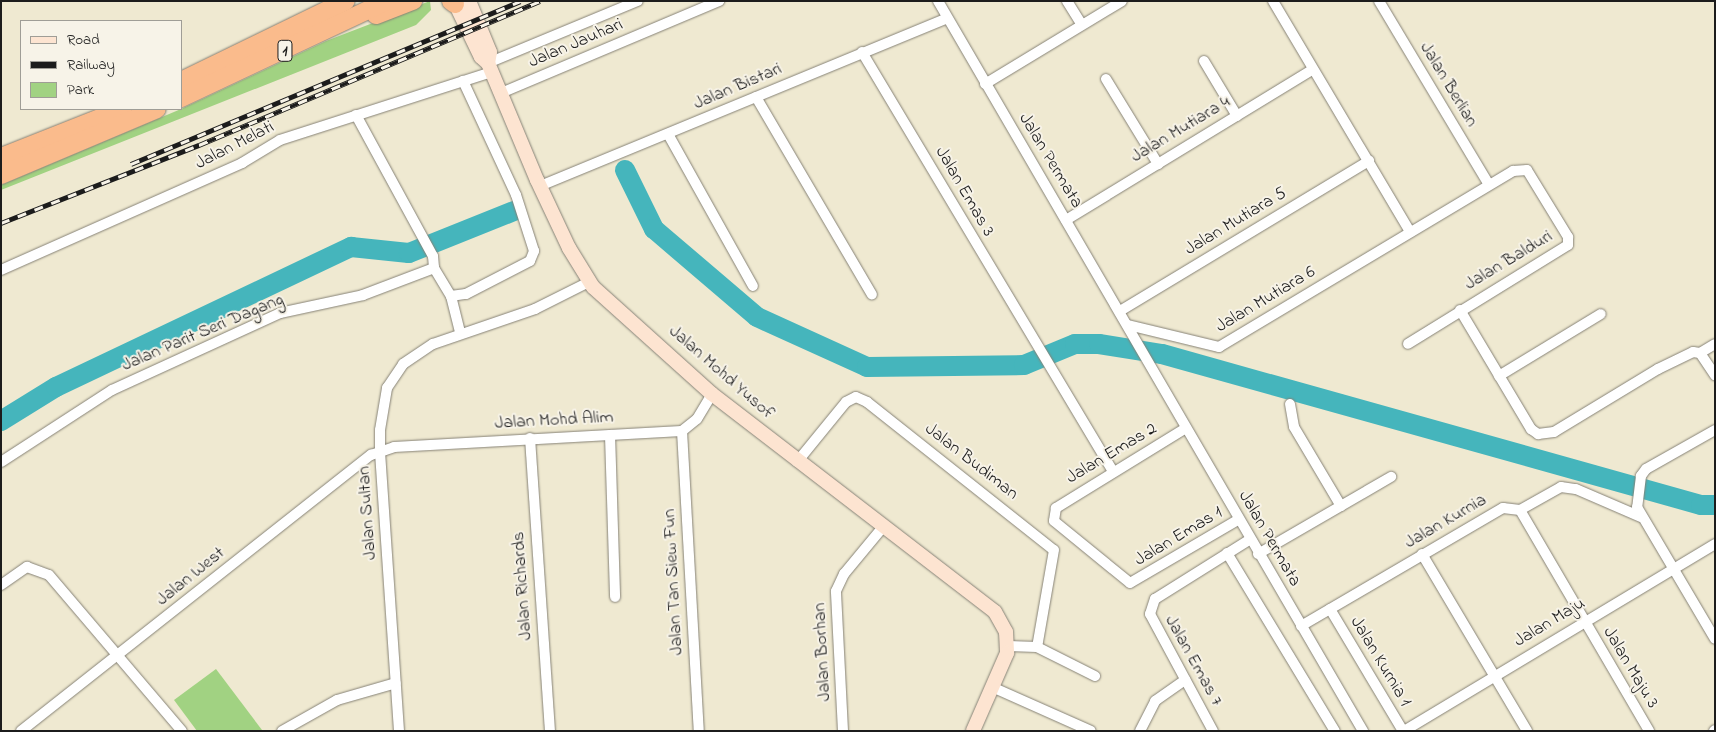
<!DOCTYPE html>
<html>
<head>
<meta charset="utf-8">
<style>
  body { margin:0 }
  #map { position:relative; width:1716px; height:732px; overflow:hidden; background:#efe9d1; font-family:"Indie Flower",sans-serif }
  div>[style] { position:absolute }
  .green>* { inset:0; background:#a1d282 }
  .river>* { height:20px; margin:-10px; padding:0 10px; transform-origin:10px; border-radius:10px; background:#45b5bc }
  .roads { filter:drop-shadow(0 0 1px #868276) drop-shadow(0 0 1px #868276) }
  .street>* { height:10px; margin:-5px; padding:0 5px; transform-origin:5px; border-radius:5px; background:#fff }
  .secondary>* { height:14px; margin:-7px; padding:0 7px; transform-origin:7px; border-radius:7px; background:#fde4d1 }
  .highway>* { height:18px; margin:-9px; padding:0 9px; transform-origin:9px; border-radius:9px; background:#fabb8c }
  .rail>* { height:5px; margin-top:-2.5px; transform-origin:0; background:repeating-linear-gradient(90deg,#f7f3e8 0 9px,#1c1c1c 0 18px); box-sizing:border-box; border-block:1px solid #1c1c1c }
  span { translate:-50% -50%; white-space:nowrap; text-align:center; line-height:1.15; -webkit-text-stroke:4px #f7f3e8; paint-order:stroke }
  .shield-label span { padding:1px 4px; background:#f7f3e8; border:1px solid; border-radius:4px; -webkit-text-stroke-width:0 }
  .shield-label { font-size:16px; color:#1c1c1c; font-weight:700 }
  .street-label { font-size:18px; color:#1c1c1c }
  .frame { position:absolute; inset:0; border:2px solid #1c1c1c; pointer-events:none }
  .legend { position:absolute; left:20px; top:20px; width:162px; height:90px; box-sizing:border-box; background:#f7f3e8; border:1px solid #9f9d96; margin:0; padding:6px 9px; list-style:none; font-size:15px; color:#1c1c1c }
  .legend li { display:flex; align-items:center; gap:10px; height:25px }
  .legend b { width:25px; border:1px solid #9f9d96 }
</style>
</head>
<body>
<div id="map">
  <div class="green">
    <div style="clip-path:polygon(430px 1px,431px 10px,416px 25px,1px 190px,1px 185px,181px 109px,326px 41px)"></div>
    <div style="clip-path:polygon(216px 669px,262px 730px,261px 731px,197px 731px,174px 700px)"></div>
  </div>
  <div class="river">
    <div style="left:625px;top:170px;width:66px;rotate:63.8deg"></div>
    <div style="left:654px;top:229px;width:135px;rotate:40.5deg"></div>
    <div style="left:757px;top:317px;width:121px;rotate:24.4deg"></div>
    <div style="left:867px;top:367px;width:157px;rotate:-0.7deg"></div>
    <div style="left:1024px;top:365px;width:55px;rotate:-22.4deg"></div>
    <div style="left:1075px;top:344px;width:24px"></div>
    <div style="left:1099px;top:344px;width:64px;rotate:9deg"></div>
    <div style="left:1162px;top:354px;width:560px;rotate:15.65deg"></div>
    <div style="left:1701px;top:505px;width:14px"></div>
    <div style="left:1px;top:421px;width:65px;rotate:-31.7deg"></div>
    <div style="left:56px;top:387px;width:327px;rotate:-25.4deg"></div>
    <div style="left:351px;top:247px;width:58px;rotate:5.9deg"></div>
    <div style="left:409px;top:253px;width:113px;rotate:-21.8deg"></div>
  </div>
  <div class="roads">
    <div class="street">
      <div style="left:938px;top:1px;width:845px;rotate:59.79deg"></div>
      <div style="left:1067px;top:1px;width:28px;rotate:58deg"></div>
      <div style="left:1273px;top:1px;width:269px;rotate:59.3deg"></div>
      <div style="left:1379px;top:1px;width:214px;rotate:59.1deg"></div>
      <div style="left:862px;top:52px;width:489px;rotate:59.1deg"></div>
      <div style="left:1204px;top:61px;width:64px;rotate:59deg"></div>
      <div style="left:488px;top:63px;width:162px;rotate:-22.5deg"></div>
      <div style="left:1106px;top:79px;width:100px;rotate:58.5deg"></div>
      <div style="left:985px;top:84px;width:160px;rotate:-31.2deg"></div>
      <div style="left:501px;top:93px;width:237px;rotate:-22.9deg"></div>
      <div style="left:756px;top:97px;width:229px;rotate:59.6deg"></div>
      <div style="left:356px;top:115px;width:161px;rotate:61.4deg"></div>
      <div style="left:433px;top:256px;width:12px;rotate:85deg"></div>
      <div style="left:434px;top:268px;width:33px;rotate:59deg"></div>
      <div style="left:451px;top:296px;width:38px;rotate:76deg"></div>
      <div style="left:668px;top:134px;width:174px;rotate:60.8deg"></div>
      <div style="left:540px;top:186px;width:440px;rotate:-22.4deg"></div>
      <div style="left:1066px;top:220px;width:289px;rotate:-31.4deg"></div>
      <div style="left:1px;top:270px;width:264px;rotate:-23.9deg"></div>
      <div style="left:242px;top:163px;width:44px;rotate:-31.2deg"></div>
      <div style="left:280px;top:140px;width:223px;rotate:-17.8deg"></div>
      <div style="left:451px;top:296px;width:15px;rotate:-8deg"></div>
      <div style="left:466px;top:294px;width:72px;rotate:-27.3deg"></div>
      <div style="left:530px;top:261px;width:11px;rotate:-68deg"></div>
      <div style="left:534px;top:251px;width:59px;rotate:-107.8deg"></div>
      <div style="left:516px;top:195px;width:126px;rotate:-114.9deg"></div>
      <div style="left:1460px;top:310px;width:139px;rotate:59.2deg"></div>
      <div style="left:1531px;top:429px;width:9px;rotate:36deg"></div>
      <div style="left:1538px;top:434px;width:16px;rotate:-7deg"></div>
      <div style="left:1554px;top:432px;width:122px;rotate:-31.2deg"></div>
      <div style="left:1658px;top:369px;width:39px;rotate:-26deg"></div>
      <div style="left:1693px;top:352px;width:7px;rotate:8deg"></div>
      <div style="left:1700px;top:353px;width:27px;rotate:56deg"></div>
      <div style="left:1120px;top:311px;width:291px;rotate:-31.1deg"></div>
      <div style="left:1128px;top:325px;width:94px;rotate:13.6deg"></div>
      <div style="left:1219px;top:347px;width:343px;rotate:-30.9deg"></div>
      <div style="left:1513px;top:171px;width:14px;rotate:-4deg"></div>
      <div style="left:1527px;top:170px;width:79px;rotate:58.5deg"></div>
      <div style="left:1568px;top:237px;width:8px;rotate:90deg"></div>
      <div style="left:1568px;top:245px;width:188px;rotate:148.3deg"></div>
      <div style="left:1700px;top:353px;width:17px;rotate:-31deg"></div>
      <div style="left:1499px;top:376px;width:119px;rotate:-31.3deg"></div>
      <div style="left:1290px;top:404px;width:23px;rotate:80deg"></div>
      <div style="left:1294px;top:427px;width:92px;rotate:59.3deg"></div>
      <div style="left:1186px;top:428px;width:153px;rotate:148.4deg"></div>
      <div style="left:1056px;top:508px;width:13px;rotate:99deg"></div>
      <div style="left:1054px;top:521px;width:98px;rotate:39.2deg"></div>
      <div style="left:1130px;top:583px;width:125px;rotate:-30.3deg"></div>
      <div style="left:1715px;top:430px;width:79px;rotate:150.5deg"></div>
      <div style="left:1646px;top:469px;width:9px;rotate:126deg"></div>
      <div style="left:1641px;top:476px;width:31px;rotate:97deg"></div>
      <div style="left:1637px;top:507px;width:153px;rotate:59.4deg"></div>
      <div style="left:682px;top:431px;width:300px;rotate:86.8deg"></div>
      <div style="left:610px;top:435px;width:162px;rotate:88.2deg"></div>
      <div style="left:530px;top:438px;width:294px;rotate:86.1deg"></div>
      <div style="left:1px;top:462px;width:132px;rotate:-33deg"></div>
      <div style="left:112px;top:390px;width:185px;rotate:-24.6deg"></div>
      <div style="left:280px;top:313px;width:85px;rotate:-12.2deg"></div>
      <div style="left:363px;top:295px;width:76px;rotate:-20.8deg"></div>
      <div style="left:797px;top:462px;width:77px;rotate:-50.8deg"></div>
      <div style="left:846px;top:402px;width:11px;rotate:-27deg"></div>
      <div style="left:856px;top:397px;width:12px;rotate:24deg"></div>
      <div style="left:867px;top:402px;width:238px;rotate:38.4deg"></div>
      <div style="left:1054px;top:550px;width:98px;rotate:99.9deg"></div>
      <div style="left:1520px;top:510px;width:256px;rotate:59.7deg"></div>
      <div style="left:1227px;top:553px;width:208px;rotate:58.8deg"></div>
      <div style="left:1258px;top:554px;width:154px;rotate:-30.1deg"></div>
      <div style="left:1422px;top:554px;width:206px;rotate:59.3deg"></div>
      <div style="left:1px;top:585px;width:32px;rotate:-35deg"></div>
      <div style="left:27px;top:567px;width:23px;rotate:20deg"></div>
      <div style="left:49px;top:575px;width:205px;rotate:49.6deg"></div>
      <div style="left:1330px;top:609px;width:142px;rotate:59.1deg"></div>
      <div style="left:1301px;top:626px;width:234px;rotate:-30.3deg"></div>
      <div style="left:1503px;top:508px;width:17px;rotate:7deg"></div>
      <div style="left:1520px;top:510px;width:47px;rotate:-29.3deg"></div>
      <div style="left:1561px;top:487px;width:15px;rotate:8deg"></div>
      <div style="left:1576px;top:489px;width:71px;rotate:23.3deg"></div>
      <div style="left:1008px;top:646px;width:29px;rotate:2deg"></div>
      <div style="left:1037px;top:647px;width:65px;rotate:26.6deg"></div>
      <div style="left:992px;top:687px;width:108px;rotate:24deg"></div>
      <div style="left:21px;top:731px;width:446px;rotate:-38.3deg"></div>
      <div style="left:371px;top:455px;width:24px;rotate:-19deg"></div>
      <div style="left:394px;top:447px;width:288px;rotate:-3.2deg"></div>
      <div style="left:682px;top:431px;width:19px;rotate:-39deg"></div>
      <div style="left:697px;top:419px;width:29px;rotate:-59deg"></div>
      <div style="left:282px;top:731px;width:63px;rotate:-29.4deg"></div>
      <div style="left:337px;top:700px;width:61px;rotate:-16.1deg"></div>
      <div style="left:399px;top:731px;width:281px;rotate:-93.9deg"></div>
      <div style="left:380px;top:451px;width:21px;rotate:-90deg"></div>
      <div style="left:380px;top:430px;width:43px;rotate:-80.5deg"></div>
      <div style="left:387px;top:388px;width:29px;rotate:-56deg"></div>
      <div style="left:403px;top:364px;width:36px;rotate:-34deg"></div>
      <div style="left:433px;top:344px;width:108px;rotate:-18.9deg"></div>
      <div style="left:535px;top:309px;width:60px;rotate:-26.6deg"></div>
      <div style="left:843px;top:731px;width:140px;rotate:-92.9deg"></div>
      <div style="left:836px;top:591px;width:19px;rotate:-65deg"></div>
      <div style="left:844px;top:574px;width:61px;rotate:-50.3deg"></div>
      <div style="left:1140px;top:731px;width:34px;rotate:-63deg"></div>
      <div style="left:1155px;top:701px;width:37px;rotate:-35deg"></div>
      <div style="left:1213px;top:731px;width:133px;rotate:-118.3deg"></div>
      <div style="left:1150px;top:614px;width:16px;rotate:-72deg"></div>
      <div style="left:1155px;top:599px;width:111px;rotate:-32.1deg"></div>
      <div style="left:1404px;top:731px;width:363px;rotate:-31deg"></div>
      <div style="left:1714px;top:731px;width:1px;rotate:-45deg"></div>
    </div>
    <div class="secondary">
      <div style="left:454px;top:1px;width:62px;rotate:64.3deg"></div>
      <div style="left:481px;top:57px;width:9px;rotate:41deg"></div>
      <div style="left:469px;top:1px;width:55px;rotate:67.6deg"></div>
      <div style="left:490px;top:52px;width:11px;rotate:100deg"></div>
      <div style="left:488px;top:63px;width:127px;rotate:67.3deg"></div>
      <div style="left:537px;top:180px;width:75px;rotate:64.8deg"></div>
      <div style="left:569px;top:248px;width:46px;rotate:58.4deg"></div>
      <div style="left:593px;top:287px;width:160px;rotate:42deg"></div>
      <div style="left:712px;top:394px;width:357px;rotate:37.6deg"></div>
      <div style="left:995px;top:612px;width:23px;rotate:61deg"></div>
      <div style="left:1006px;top:632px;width:21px;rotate:87deg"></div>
      <div style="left:1007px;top:653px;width:85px;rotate:113.6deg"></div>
    </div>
    <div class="highway">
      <div style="left:451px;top:1px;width:5px;rotate:37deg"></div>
      <div style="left:376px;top:15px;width:40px;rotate:-21deg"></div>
      <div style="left:181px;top:81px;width:183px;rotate:-25.9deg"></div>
      <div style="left:181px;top:98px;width:228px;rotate:-25.2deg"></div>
      <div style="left:1px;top:157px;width:131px;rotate:-21.5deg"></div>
      <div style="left:1px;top:175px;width:169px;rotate:-22.9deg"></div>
    </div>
  </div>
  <div class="rail">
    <div style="left:131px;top:164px;width:422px;rotate:-22.7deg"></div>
    <div style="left:1px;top:223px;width:213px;rotate:-21.5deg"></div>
    <div style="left:199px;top:145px;width:370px;rotate:-22.9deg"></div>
  </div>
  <div class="shield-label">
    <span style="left:285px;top:51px">1</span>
  </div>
  <div class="street-label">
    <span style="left:576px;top:44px;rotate:-23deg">Jalan Jauhari</span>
    <span style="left:1448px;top:85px;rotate:59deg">Jalan Berlian</span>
    <span style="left:738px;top:87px;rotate:-23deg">Jalan Bistari</span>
    <span style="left:1181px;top:130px;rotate:-31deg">Jalan Mutiara 4</span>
    <span style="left:235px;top:146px;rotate:-27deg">Jalan Melati</span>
    <span style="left:1050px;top:161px;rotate:59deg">Jalan Permata</span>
    <span style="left:964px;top:192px;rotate:60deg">Jalan Emas 3</span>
    <span style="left:1236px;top:222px;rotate:-31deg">Jalan Mutiara 5</span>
    <span style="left:1509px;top:261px;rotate:-31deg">Jalan Balduri</span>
    <span style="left:1266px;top:300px;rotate:-31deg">Jalan Mutiara 6</span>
    <span style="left:203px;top:333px;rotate:-23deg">Jalan Parit Seri Dagang</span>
    <span style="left:721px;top:373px;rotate:41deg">Jalan Mohd Yusof</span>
    <span style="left:554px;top:421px;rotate:-3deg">Jalan Mohd Alim</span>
    <span style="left:1112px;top:454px;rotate:-31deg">Jalan Emas 2</span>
    <span style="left:971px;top:462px;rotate:38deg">Jalan Budiman</span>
    <span style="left:368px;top:513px;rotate:-94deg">Jalan Sultan</span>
    <span style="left:1446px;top:522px;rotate:-30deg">Jalan Kurnia</span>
    <span style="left:1179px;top:537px;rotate:-31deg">Jalan Emas 1</span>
    <span style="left:1269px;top:539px;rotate:60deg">Jalan Permata</span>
    <span style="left:191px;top:577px;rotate:-39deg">Jalan West</span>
    <span style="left:674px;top:582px;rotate:-93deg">Jalan Tan Siew Fun</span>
    <span style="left:523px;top:586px;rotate:-94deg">Jalan Richards</span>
    <span style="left:1550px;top:623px;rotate:-31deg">Jalan Maju</span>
    <span style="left:823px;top:652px;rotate:-93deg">Jalan Borhan</span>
    <span style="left:1193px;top:661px;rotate:61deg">Jalan Emas 7</span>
    <span style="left:1380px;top:662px;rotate:59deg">Jalan Kurnia 1</span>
    <span style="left:1630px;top:668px;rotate:59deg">Jalan Maju 3</span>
  </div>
  <div class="frame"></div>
  <ul class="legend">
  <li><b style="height:6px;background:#fde4d1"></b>Road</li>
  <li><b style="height:6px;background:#1c1c1c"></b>Railway</li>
  <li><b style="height:14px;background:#a1d282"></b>Park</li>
  </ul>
</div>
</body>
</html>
